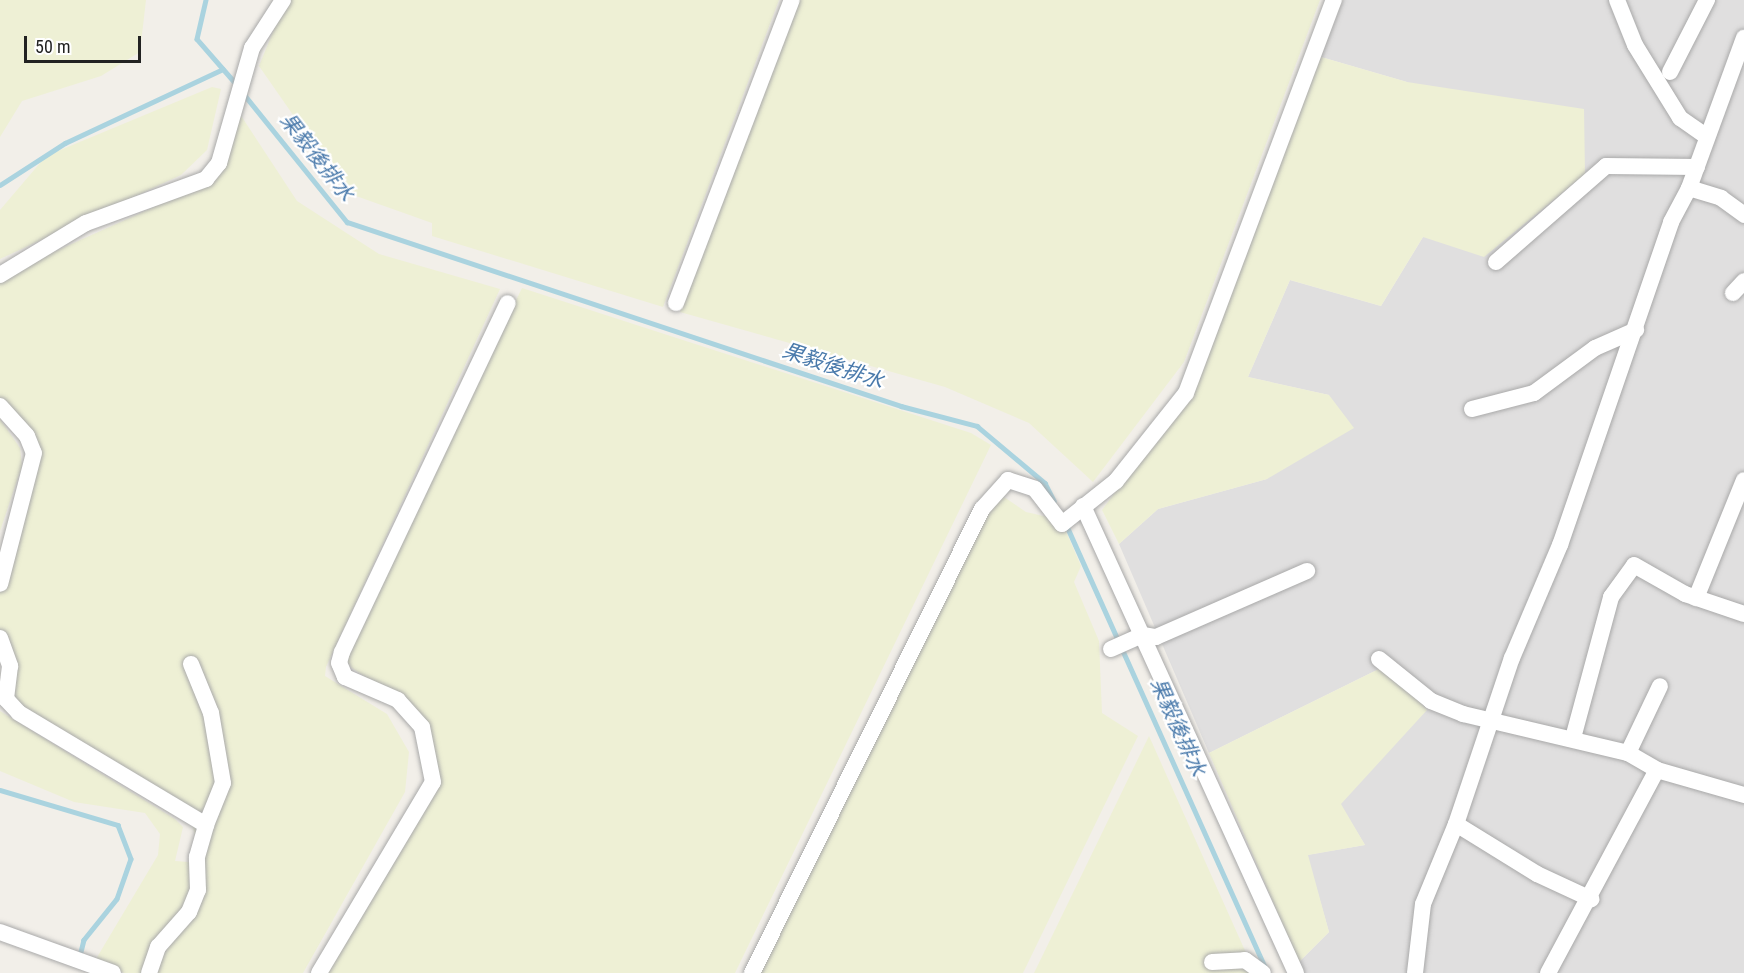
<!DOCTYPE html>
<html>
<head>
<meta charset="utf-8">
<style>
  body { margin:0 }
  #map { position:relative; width:1744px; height:973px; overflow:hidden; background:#f2efe9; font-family:"Roboto Condensed","Noto Sans TC",sans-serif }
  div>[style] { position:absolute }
  .residential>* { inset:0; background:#e0dfdf }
  .farmland>* { inset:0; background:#eef0d5 }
  .stream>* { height:4.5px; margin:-2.25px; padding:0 2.25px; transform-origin:2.25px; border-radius:2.25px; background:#aad3df }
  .roads { filter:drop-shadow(0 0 2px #a9a9a9) drop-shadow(0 0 2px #a9a9a9) }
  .minor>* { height:16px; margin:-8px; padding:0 8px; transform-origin:8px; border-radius:8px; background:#fff }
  span { translate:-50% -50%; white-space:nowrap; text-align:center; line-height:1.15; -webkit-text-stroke:4.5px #fff; paint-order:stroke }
  .water-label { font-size:21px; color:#4a7aab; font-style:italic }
  .scale { position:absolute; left:24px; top:36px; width:117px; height:27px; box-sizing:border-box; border:3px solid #222; border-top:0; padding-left:8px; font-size:18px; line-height:21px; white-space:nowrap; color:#222; -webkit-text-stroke:4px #fff; paint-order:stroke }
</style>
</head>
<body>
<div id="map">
  <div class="residential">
    <div style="clip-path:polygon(1343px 0,1744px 0,1744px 973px,1304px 973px,1299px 962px,1329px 932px,1307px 855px,1365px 845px,1340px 804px,1389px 664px,1209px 753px,1119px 544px,1158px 509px,1267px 479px,1329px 395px,1248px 377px,1290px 280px,1381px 306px,1423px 237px,1407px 82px,1321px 57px)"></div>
  </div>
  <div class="farmland">
    <div style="clip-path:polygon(0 0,146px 0,140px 52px,101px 76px,22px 101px,0 137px)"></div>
    <div style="clip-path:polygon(286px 0,779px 0,663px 307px,432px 236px,432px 223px,356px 196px,341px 184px,259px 66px)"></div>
    <div style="clip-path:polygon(796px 0,1320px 0,1184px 362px,1093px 482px,1029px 423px,945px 387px,680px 312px)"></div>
    <div style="clip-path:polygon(1321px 57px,1407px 82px,1584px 109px,1585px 174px,1484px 257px,1423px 237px,1381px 306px,1290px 280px,1248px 377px,1329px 395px,1354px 428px,1267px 479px,1158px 509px,1119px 544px,1102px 510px,1187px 394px)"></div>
    <div style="clip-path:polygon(212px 87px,221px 89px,207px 150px,181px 175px,0 259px,0 210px,46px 156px)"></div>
    <div style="clip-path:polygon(234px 105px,297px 201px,379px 254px,500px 289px,326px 667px,325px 676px,387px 714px,409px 752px,405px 792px,303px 973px,124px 973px,96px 959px,158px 855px,160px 834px,145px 813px,74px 802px,0 771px,0 711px,175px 819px,183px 827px,175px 861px,189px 862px,195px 836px,192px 824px,7px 704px,9px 657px,0 632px,0 571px,34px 463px,0 406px,0 276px,163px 203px,216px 166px)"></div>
    <div style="clip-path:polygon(522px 288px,971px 433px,991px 445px,735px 973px,323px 973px,426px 786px,419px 725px,392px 695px,352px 668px,346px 660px,349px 641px)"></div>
    <div style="clip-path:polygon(0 419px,20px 448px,22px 466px,0 531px)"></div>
    <div style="clip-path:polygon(998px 493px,1026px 512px,1061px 520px,1081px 566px,1074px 582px,1099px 641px,1102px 713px,1138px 736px,1023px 973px,756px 973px)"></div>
    <div style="clip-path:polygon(1389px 664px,1427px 710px,1341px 804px,1365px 845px,1308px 855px,1329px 932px,1299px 962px,1209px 753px)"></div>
    <div style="clip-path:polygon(1149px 736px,1255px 973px,1034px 973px,1054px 932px)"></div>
  </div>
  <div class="stream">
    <div style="left:206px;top:0;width:40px;rotate:103deg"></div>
    <div style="left:197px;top:39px;width:62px;rotate:48.9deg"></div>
    <div style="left:243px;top:93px;width:166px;rotate:51.1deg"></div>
    <div style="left:347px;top:222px;width:584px;rotate:18.37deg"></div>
    <div style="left:901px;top:406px;width:79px;rotate:14.7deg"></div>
    <div style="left:977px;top:426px;width:89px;rotate:40deg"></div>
    <div style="left:1045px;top:483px;width:20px;rotate:63deg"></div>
    <div style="left:0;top:185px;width:77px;rotate:-32.9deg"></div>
    <div style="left:65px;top:143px;width:174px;rotate:-25.1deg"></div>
    <div style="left:1066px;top:524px;width:487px;rotate:65.8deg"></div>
    <div style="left:0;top:790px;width:123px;rotate:16.5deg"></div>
    <div style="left:118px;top:825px;width:36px;rotate:69deg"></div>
    <div style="left:131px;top:859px;width:42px;rotate:109.3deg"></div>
    <div style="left:117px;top:899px;width:53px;rotate:128.8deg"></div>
    <div style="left:84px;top:940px;width:16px;rotate:104deg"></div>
  </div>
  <div class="roads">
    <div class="minor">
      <div style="left:1617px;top:0;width:48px;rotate:68.2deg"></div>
      <div style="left:1635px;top:45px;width:86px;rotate:58.3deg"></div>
      <div style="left:1680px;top:118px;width:33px;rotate:35deg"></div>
      <div style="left:1670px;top:72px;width:81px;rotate:-62.8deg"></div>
      <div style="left:1689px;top:188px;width:34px;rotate:17deg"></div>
      <div style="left:1721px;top:198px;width:29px;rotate:36deg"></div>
      <div style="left:1496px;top:262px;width:146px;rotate:-41.1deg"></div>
      <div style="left:1606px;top:166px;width:91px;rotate:0.6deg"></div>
      <div style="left:0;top:275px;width:100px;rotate:-31.2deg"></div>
      <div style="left:86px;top:223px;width:128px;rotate:-20.1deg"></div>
      <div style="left:206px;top:179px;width:21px;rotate:-51deg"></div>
      <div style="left:219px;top:163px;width:120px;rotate:-74deg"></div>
      <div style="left:252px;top:48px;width:57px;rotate:-57.1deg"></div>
      <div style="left:1733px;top:293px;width:16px;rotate:-47deg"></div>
      <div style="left:676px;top:303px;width:324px;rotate:-69.1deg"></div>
      <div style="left:0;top:406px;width:40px;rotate:48deg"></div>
      <div style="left:27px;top:436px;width:18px;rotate:68deg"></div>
      <div style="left:34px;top:453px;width:135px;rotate:104.5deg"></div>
      <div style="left:1472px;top:409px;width:64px;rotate:-14.5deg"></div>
      <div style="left:1534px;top:393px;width:76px;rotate:-36.4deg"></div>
      <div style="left:1595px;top:348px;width:45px;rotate:-23.7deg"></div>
      <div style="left:1083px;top:506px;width:513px;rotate:65.48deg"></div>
      <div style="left:1696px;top:598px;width:127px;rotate:-67.9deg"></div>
      <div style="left:0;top:638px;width:30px;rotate:70deg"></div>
      <div style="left:10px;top:666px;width:33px;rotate:97deg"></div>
      <div style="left:6px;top:699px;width:19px;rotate:47deg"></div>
      <div style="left:19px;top:713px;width:218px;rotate:30.9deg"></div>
      <div style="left:1111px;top:649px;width:35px;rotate:-24deg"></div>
      <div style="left:1143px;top:635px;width:13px;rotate:9deg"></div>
      <div style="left:1156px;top:637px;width:165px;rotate:-23.6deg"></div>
      <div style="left:1379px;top:659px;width:67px;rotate:38.9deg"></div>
      <div style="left:1431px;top:701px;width:35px;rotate:22deg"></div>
      <div style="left:1463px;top:714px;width:170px;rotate:13.3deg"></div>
      <div style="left:1628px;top:753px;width:34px;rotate:30deg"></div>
      <div style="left:1657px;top:770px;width:91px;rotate:16deg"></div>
      <div style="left:1573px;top:738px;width:146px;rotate:-74.9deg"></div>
      <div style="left:1611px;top:597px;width:39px;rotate:-54deg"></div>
      <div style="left:1634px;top:565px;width:59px;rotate:29.6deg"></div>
      <div style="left:1685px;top:594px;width:62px;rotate:18.7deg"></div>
      <div style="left:1628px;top:753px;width:74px;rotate:-64.5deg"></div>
      <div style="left:1456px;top:824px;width:95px;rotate:31.7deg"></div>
      <div style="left:1537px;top:874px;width:60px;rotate:24.8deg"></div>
      <div style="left:0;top:932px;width:120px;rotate:19.9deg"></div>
      <div style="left:1212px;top:962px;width:33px;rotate:-3deg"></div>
      <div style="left:1245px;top:960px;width:22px;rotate:36deg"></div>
      <div style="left:149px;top:973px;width:28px;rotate:-71deg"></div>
      <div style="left:158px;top:947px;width:47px;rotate:-48.5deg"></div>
      <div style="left:189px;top:912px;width:24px;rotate:-68deg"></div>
      <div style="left:198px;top:890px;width:33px;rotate:-92deg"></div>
      <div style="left:197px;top:857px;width:33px;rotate:-74deg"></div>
      <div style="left:206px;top:825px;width:45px;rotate:-68deg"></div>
      <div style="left:223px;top:783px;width:71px;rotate:-99.7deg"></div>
      <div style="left:211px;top:713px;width:53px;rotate:-112.2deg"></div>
      <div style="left:319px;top:973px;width:222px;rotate:-59.2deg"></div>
      <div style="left:433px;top:782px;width:56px;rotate:-101.3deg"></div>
      <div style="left:422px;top:727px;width:36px;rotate:-132deg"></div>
      <div style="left:398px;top:700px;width:58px;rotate:-156.5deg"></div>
      <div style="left:345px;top:677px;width:15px;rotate:-113deg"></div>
      <div style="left:339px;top:663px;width:11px;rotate:-75deg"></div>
      <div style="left:342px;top:652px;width:386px;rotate:-64.6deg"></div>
      <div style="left:752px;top:973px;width:518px;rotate:-63.63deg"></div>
      <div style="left:982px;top:509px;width:39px;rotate:-48deg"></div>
      <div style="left:1008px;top:480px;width:28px;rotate:18deg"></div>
      <div style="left:1035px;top:489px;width:44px;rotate:52.4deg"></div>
      <div style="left:1062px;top:524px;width:69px;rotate:-38.5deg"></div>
      <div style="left:1116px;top:481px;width:112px;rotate:-51.5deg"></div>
      <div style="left:1186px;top:393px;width:420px;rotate:-69.4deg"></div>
      <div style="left:1415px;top:973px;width:69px;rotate:-83.4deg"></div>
      <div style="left:1423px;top:904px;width:87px;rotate:-67.6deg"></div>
      <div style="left:1456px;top:824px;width:175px;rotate:-71.4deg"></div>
      <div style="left:1512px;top:658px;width:123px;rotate:-67deg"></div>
      <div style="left:1560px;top:545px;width:342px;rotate:-71deg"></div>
      <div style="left:1671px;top:222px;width:38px;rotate:-62deg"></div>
      <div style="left:1689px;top:188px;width:160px;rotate:-69.9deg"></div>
      <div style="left:1548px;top:973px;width:230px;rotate:-61.8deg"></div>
    </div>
  </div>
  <div class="water-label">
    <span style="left:317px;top:157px;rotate:52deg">果毅後排水</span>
    <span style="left:833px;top:366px;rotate:18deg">果毅後排水</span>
    <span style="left:1178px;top:727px;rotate:66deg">果毅後排水</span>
  </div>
  <div class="scale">50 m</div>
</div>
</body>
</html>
